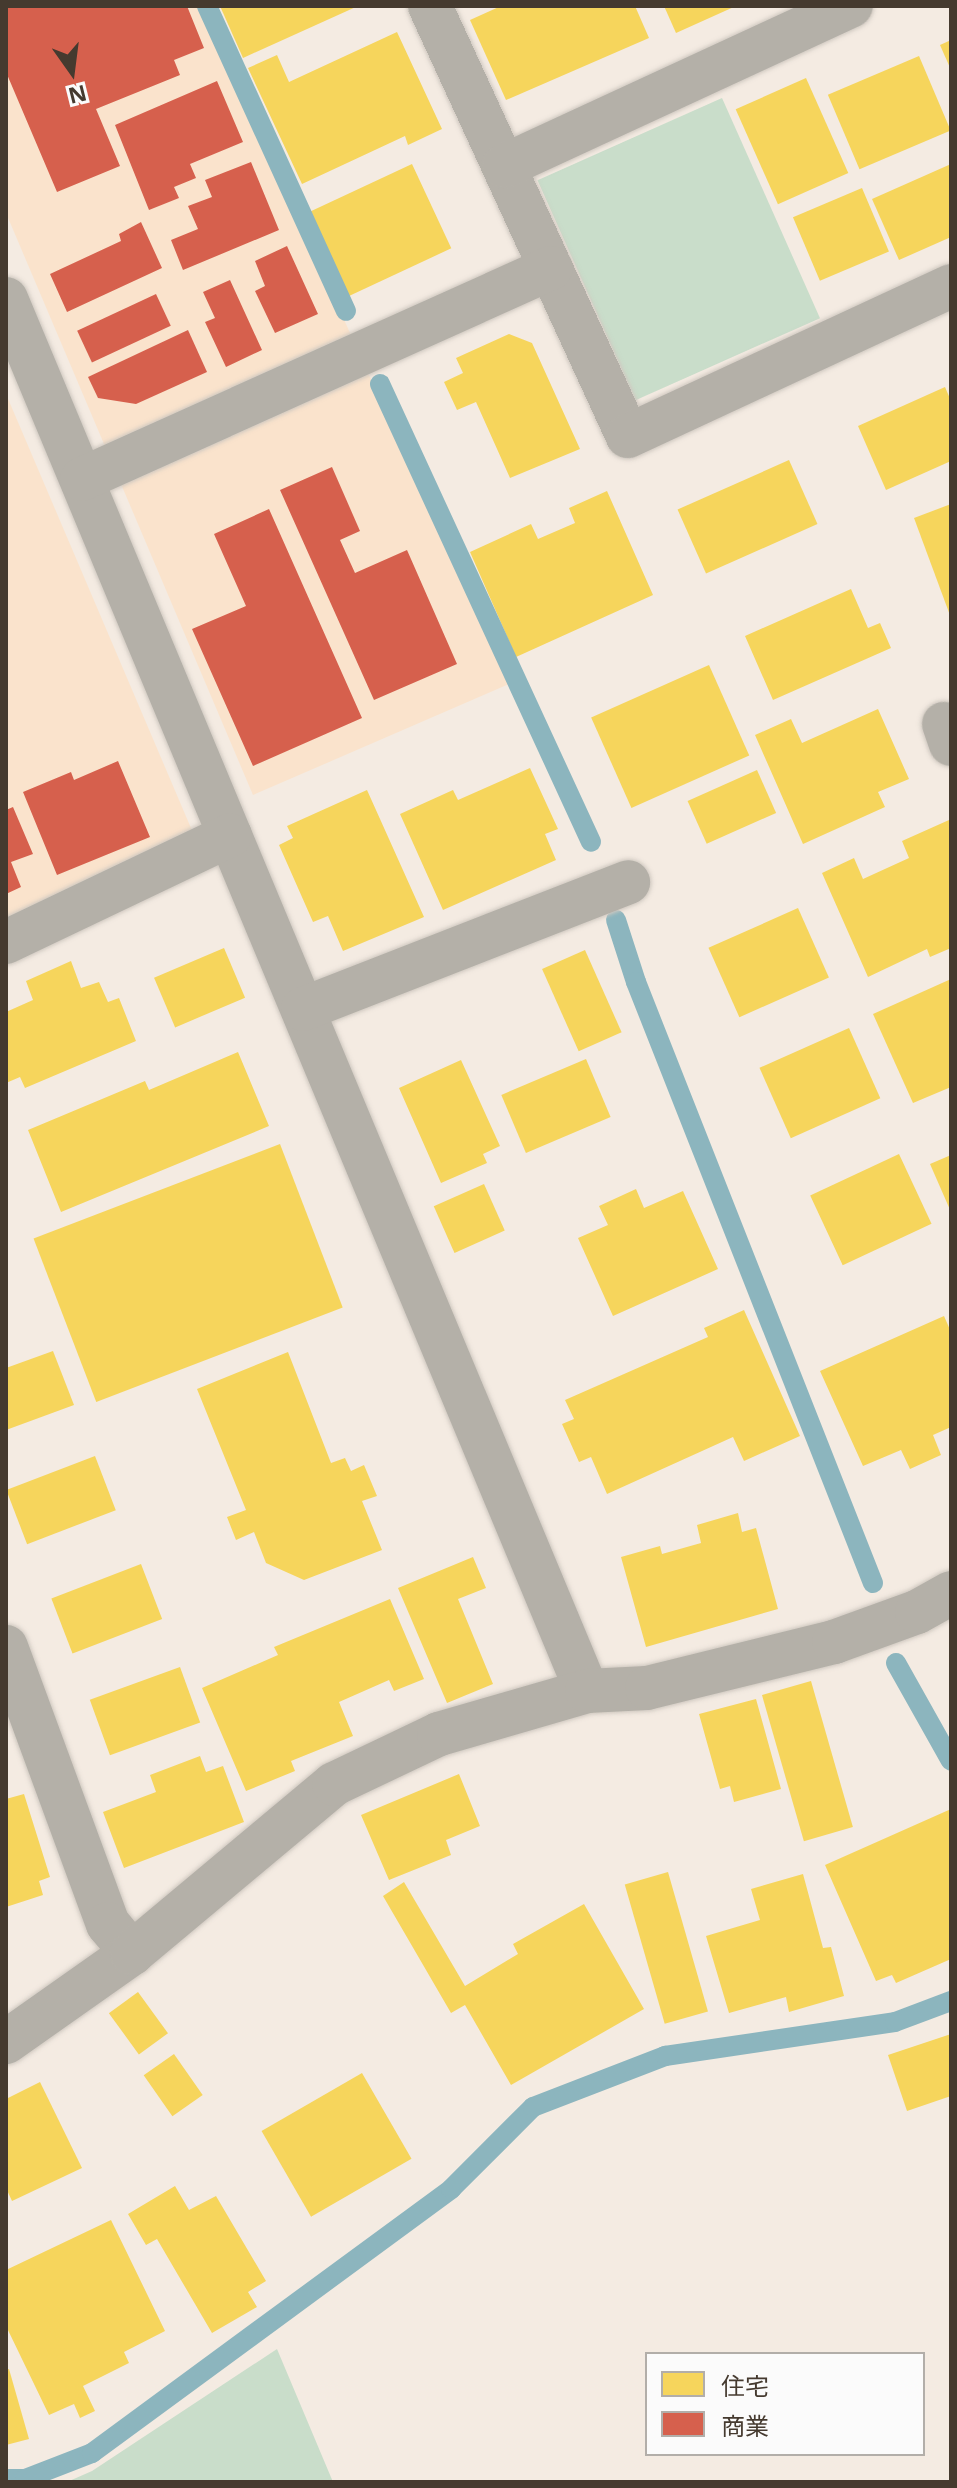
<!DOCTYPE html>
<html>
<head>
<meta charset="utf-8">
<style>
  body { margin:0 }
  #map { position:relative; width:957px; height:2488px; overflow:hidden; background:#f4ebe2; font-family:"Open Sans","Noto Sans JP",sans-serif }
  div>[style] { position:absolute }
  .built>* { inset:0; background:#fae3cc }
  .green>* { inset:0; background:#c9ddca; transform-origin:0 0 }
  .homes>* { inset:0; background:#f6d55c; transform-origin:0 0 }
  .shops>* { inset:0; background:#d6604d; transform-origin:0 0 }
  .stream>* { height:20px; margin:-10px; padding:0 10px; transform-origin:10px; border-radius:10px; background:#8cb5be }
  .roads { filter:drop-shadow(0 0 2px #cfc8c0) drop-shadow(0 0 2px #cfc8c0) }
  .minor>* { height:44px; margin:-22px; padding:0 22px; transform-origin:22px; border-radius:22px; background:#b4b0a8 }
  span { translate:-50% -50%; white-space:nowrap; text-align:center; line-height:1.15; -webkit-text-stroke:8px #fbfbfb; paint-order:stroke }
  .frame { position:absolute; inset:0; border:8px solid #453a2f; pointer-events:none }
  .legend { position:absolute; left:645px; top:2352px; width:280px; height:104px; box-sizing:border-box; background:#fbfbfb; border:2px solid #b2aea9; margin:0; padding:10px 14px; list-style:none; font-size:24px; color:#453a2f }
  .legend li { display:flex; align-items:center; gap:16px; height:40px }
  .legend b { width:40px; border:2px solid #b2aea9 }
  .north { position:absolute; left:32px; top:32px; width:80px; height:80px; -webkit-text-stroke:6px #fbfbfb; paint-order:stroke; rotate:166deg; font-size:22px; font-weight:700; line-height:32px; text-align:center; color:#453a2f }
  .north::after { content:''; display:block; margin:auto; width:28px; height:36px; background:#453a2f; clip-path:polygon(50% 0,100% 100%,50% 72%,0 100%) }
</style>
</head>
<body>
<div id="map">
  <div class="built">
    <div style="clip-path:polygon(6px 6px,202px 6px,509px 684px,253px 795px,6px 213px)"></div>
    <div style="clip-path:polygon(6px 394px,208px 868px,6px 963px)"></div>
  </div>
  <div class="green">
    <div style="left:722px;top:98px;width:241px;height:202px;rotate:66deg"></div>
    <div style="clip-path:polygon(277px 2349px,333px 2482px,67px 2482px,92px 2471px)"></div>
  </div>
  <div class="homes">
    <div style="clip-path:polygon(220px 6px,358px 6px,243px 58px)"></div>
    <div style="clip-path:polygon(501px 6px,635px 6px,649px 38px,506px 100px,470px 20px)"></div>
    <div style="clip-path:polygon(664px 6px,736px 6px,676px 33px)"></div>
    <div style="clip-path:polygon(397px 32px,442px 129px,408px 145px,405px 136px,302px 184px,248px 68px,277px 55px,289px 82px)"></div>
    <div style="clip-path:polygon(951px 40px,951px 70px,940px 45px)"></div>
    <div style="left:919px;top:56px;width:81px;height:99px;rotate:67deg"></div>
    <div style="left:806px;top:78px;width:104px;height:77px;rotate:66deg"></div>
    <div style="left:412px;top:164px;width:93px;height:114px;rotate:65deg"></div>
    <div style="clip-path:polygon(951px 164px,951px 237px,899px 260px,872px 199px)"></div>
    <div style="left:862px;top:188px;width:69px;height:75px;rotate:67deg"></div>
    <div style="clip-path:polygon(509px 334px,532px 343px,580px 449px,510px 478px,476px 402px,457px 410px,444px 382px,463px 373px,456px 358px)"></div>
    <div style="clip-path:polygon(945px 387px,951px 401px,951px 461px,886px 490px,858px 426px)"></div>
    <div style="left:789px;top:460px;width:70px;height:122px;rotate:66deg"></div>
    <div style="clip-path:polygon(607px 491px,653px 595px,516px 657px,470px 552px,531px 524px,538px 539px,575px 523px,569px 508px)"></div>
    <div style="clip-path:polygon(951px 504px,951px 618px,914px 518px)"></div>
    <div style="clip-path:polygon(851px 589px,868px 628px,880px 623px,891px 648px,773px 700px,745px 636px)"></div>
    <div style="left:709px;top:665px;width:99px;height:129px;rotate:66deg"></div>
    <div style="clip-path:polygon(878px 709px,909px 779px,878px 792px,885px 807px,803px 844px,755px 735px,791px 719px,802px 743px)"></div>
    <div style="clip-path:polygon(530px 768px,558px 829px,545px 834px,556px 860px,443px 910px,400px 814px,453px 790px,458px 800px)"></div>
    <div style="left:757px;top:770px;width:47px;height:76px;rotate:66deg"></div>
    <div style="clip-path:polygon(367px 790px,424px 917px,343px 951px,328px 916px,313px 922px,279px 845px,293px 838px,287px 826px)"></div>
    <div style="clip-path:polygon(949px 820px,951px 948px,930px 957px,927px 949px,868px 977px,822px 873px,854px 858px,863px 879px,909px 858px,902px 841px)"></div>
    <div style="left:798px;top:908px;width:76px;height:98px;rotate:66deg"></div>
    <div style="left:224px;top:948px;width:54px;height:76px;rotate:67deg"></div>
    <div style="left:585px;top:950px;width:90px;height:47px;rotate:66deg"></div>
    <div style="clip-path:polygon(71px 961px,81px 988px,99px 982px,108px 1002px,119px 998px,136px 1041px,25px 1088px,20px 1077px,6px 1083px,6px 1012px,33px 1000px,26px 981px)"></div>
    <div style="clip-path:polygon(951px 979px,951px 1087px,913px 1103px,873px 1014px)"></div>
    <div style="left:849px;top:1028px;width:77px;height:98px;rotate:66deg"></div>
    <div style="clip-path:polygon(238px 1052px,269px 1126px,61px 1212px,28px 1130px,145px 1081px,149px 1090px)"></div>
    <div style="left:586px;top:1059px;width:63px;height:92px;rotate:67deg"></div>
    <div style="clip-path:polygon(461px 1060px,500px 1146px,483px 1154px,487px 1163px,441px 1183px,399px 1088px)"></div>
    <div style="left:280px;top:1144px;width:175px;height:264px;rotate:69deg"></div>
    <div style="left:899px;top:1154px;width:77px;height:98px;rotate:65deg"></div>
    <div style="clip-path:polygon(951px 1155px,951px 1212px,930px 1164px)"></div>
    <div style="left:484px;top:1184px;width:51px;height:55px;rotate:66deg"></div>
    <div style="clip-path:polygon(636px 1189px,644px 1208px,683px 1191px,718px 1269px,613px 1316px,578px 1238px,608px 1225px,599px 1206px)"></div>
    <div style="clip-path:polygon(744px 1310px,800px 1436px,744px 1461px,733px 1437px,607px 1494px,591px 1457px,579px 1462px,562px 1424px,574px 1419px,565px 1400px,708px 1337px,704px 1328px)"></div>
    <div style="clip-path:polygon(944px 1316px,951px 1332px,951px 1427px,933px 1435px,941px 1455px,910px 1469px,901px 1450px,863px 1466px,820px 1371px)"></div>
    <div style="clip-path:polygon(53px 1351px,74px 1405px,6px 1430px,6px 1368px)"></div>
    <div style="clip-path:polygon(288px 1352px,331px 1463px,345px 1458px,351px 1471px,364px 1465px,377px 1496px,362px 1501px,382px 1550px,304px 1580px,266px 1563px,254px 1532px,236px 1540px,227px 1517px,246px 1510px,197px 1389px)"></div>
    <div style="left:95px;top:1456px;width:58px;height:95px;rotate:69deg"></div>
    <div style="clip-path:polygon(738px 1513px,742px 1532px,756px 1528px,778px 1609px,646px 1647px,621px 1557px,660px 1546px,662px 1554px,701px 1543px,697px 1525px)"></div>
    <div style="clip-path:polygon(473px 1557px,486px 1588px,458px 1599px,493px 1684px,447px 1703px,398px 1588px)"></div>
    <div style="left:141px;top:1564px;width:59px;height:96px;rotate:69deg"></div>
    <div style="clip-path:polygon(390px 1599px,424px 1679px,394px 1691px,389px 1680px,339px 1702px,353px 1736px,291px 1761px,295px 1771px,246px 1791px,202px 1688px,278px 1655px,274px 1647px)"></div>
    <div style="left:180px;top:1667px;width:59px;height:96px;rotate:70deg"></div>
    <div style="left:811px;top:1681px;width:152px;height:51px;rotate:74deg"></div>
    <div style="clip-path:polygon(756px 1699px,781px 1789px,734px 1802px,730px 1786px,720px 1789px,699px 1714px)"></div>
    <div style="clip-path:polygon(200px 1756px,206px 1772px,223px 1766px,244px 1822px,124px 1868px,103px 1812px,156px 1792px,150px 1775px)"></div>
    <div style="clip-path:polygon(459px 1774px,480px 1826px,446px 1840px,451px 1855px,389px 1880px,361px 1815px)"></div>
    <div style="clip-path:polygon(24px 1794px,50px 1877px,39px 1881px,43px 1895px,6px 1907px,6px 1799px)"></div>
    <div style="clip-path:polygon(951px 1809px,951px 1959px,896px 1983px,892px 1975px,876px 1981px,825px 1865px)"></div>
    <div style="left:668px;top:1872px;width:145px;height:45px;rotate:74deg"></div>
    <div style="clip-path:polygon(803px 1874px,823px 1948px,831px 1947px,844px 1996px,789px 2012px,786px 1997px,729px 2013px,706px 1936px,760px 1920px,751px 1889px)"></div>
    <div style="clip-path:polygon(404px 1882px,465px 1986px,518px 1954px,513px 1944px,584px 1904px,644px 2009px,511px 2085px,465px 2005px,451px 2013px,383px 1896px)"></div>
    <div style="left:138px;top:1992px;width:51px;height:36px;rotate:54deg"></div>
    <div style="clip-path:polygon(951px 2034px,951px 2096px,907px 2111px,888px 2055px)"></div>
    <div style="left:174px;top:2054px;width:50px;height:37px;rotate:55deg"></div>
    <div style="left:362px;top:2073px;width:99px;height:116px;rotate:60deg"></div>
    <div style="clip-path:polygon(40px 2082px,82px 2168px,12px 2201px,6px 2188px,6px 2099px)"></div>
    <div style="clip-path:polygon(175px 2186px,189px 2210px,216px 2196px,266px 2281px,248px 2292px,257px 2307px,212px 2333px,157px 2239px,146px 2245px,128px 2214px)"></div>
    <div style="clip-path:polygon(111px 2220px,165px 2331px,124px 2352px,129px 2363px,83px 2386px,95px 2411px,80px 2418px,74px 2404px,49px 2415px,6px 2326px,6px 2270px)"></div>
    <div style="clip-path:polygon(9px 2369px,29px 2439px,6px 2445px,6px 2370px)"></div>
  </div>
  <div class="shops">
    <div style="clip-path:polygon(6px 6px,187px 6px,204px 48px,174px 60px,180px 75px,96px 109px,120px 166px,57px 192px,6px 72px)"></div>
    <div style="clip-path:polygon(217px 81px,243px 142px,190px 164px,196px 178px,174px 187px,179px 198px,149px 210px,115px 125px)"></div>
    <div style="clip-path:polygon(251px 162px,279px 230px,183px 270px,171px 240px,198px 229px,188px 206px,212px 197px,205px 180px)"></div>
    <div style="clip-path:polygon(141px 222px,162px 268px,67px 312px,50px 274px,121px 241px,119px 234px)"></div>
    <div style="clip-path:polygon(287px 246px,318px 314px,275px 333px,255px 291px,265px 286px,255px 261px)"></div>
    <div style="clip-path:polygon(230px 280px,262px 350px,226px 367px,205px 322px,215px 318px,203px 292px)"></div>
    <div style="left:156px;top:294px;width:35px;height:87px;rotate:65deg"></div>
    <div style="clip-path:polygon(188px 330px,207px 372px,136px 404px,98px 398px,88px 377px)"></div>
    <div style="clip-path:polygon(332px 467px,360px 531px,340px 540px,355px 573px,407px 550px,457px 664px,374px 700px,280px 490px)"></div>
    <div style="clip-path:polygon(269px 509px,362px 718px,253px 766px,192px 629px,246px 606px,214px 534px)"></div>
    <div style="clip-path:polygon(118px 761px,150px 837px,57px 875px,23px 792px,71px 772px,74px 780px)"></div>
    <div style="clip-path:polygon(13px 807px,33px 854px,11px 862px,21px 887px,6px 894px,6px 810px)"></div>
  </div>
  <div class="stream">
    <div style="left:207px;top:6px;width:335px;rotate:65.5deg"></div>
    <div style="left:380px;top:384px;width:504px;rotate:65.26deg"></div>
    <div style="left:616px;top:920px;width:65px;rotate:72.1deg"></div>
    <div style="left:636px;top:982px;width:646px;rotate:68.48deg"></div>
    <div style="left:896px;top:1663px;width:112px;rotate:60.7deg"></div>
    <div style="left:6px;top:2479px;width:19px"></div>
    <div style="left:25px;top:2479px;width:72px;rotate:-21.2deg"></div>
    <div style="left:92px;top:2453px;width:446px;rotate:-36.3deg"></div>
    <div style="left:451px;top:2189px;width:116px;rotate:-45deg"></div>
    <div style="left:533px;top:2107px;width:142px;rotate:-21.1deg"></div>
    <div style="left:665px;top:2056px;width:232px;rotate:-8.4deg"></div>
    <div style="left:895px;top:2022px;width:60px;rotate:-20.6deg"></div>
  </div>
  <div class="roads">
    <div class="minor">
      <div style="left:430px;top:6px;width:473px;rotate:65.3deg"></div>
      <div style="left:628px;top:436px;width:356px;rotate:-24.9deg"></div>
      <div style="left:504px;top:166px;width:382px;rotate:-24.8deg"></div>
      <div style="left:6px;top:299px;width:1508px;rotate:67.35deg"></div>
      <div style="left:82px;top:479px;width:514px;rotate:-24.22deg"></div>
      <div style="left:944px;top:724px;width:21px;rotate:71deg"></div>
      <div style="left:6px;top:942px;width:248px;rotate:-25.5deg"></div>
      <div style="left:303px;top:1009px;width:349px;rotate:-21.3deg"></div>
      <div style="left:6px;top:1647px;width:295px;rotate:69.8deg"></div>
      <div style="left:108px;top:1924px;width:38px;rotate:50deg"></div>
      <div style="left:6px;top:2042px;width:154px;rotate:-35.2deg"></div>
      <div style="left:132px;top:1953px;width:263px;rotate:-39.9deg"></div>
      <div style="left:334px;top:1784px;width:116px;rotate:-25.5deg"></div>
      <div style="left:439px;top:1734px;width:154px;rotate:-16.2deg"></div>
      <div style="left:587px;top:1691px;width:60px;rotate:-2.9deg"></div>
      <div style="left:647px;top:1688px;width:193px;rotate:-13.8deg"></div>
      <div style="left:834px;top:1642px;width:88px;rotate:-19.9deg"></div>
      <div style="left:917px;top:1612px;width:39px;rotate:-29deg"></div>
    </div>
  </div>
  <div class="frame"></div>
  <ul class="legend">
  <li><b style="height:22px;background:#f6d55c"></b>住宅</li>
  <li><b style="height:22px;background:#d6604d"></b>商業</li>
  </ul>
  <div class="north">N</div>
</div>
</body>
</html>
